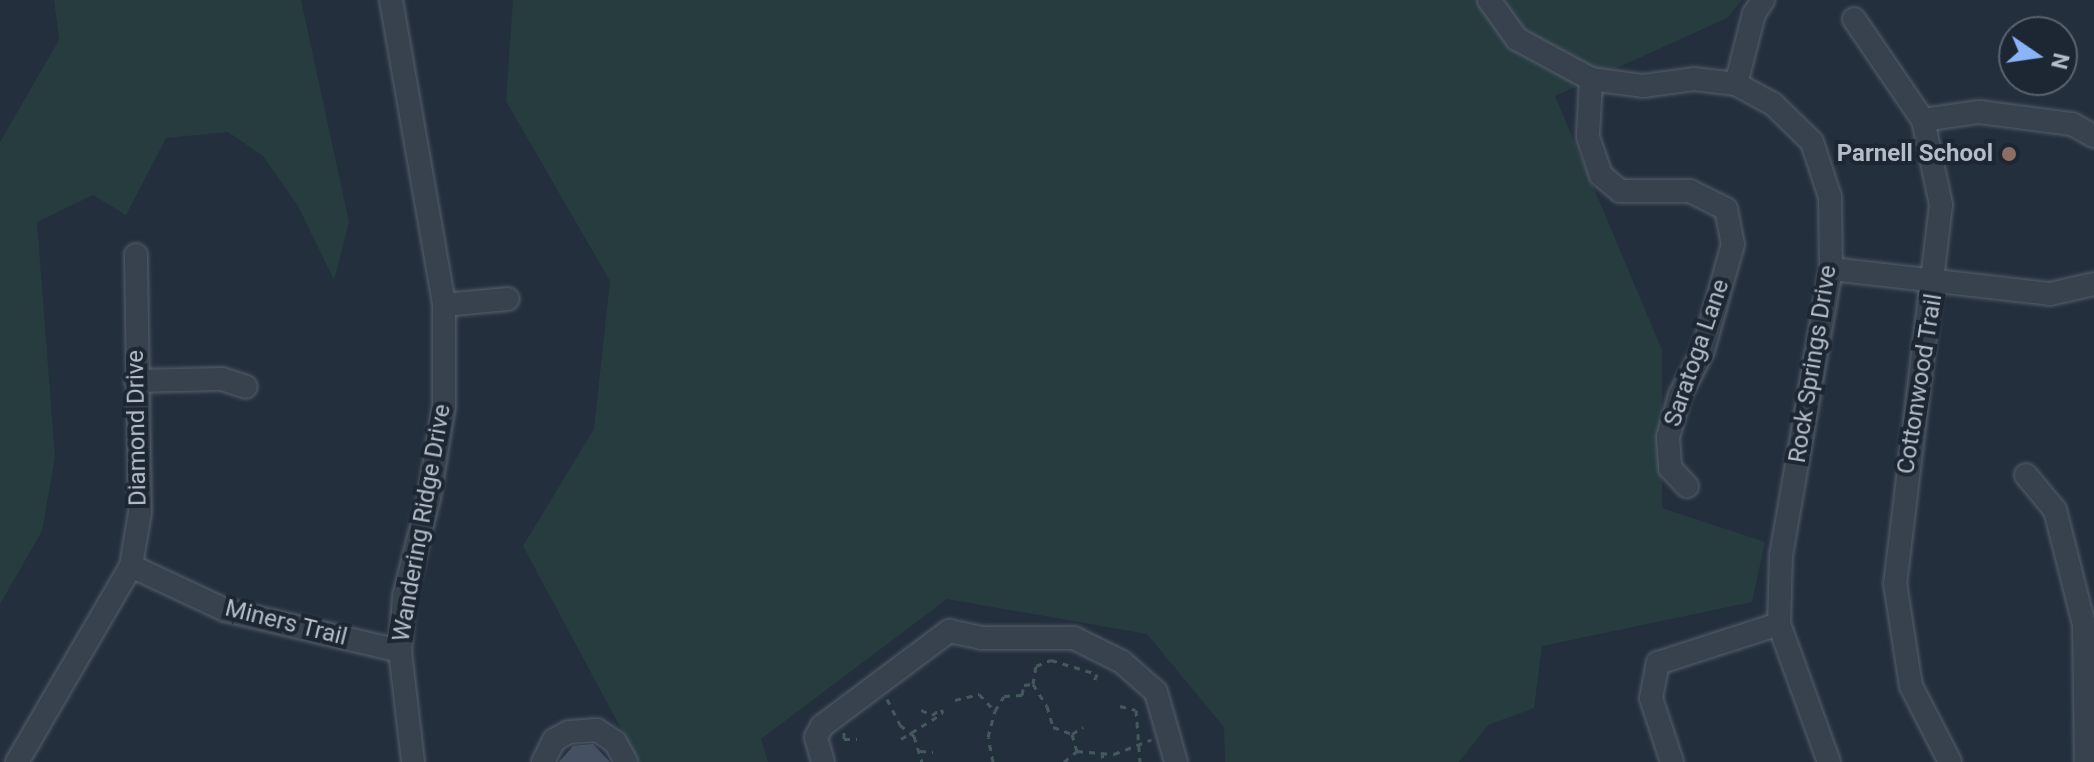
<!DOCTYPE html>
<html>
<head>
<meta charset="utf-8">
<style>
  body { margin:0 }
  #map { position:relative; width:2094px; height:762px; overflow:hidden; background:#242f3e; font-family:Roboto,sans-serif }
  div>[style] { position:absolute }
  .green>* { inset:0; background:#263c3f }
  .building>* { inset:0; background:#455162 }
  .path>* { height:3px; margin-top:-1.5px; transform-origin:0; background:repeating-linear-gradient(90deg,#44595c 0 6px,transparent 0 12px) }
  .roads { filter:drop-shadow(0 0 2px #565f6c) drop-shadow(0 0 2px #565f6c) }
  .minor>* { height:22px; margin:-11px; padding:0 11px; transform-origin:11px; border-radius:11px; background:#38414e }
  .dots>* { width:22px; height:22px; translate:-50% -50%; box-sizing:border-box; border:4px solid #1d2633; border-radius:50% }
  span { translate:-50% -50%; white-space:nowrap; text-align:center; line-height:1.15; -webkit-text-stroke:8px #1d2633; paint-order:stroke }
  .poi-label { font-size:24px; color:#b4bcc9; font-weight:700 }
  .right { translate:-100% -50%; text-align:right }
  .street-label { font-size:24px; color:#b4bcc9 }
  .north { position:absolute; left:1998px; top:16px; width:80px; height:80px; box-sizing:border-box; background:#1d2633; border:2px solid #59626f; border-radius:50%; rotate:103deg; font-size:22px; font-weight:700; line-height:32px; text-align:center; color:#b4bcc9 }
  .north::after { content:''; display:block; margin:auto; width:28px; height:36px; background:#8ab4f8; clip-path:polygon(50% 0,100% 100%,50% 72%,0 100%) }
</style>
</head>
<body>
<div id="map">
  <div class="green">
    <div style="clip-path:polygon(54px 0,301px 0,349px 222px,334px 280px,298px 206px,263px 156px,228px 132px,166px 138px,126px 215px,93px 195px,37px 222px,55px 457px,42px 531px,0 604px,0 142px,59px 40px)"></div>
    <div style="clip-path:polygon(513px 0,1742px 0,1727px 18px,1555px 96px,1662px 350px,1662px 508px,1765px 542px,1752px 602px,1542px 646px,1534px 708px,1488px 725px,1459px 762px,1225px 762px,1224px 727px,1147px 634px,947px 599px,761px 739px,768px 762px,639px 762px,523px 546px,594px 429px,610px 281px,506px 101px)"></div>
  </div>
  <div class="building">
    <div style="clip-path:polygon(593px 744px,610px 762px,559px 762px,573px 746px)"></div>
  </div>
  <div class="path">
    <div style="left:1033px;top:684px;width:18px;rotate:-81deg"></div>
    <div style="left:1036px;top:666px;width:16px;rotate:-22deg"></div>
    <div style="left:1051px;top:660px;width:48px;rotate:16.9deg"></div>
    <div style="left:1097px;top:674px;width:9px;rotate:111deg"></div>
    <div style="left:887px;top:699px;width:29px;rotate:63deg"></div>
    <div style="left:900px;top:725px;width:18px;rotate:38deg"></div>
    <div style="left:914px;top:736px;width:27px;rotate:73deg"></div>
    <div style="left:955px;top:700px;width:25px;rotate:-14deg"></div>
    <div style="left:979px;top:694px;width:23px;rotate:47deg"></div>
    <div style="left:1120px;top:706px;width:16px;rotate:14deg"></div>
    <div style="left:1136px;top:710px;width:52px;rotate:85.6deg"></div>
    <div style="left:921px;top:710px;width:12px;rotate:24deg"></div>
    <div style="left:932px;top:715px;width:11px;rotate:-34deg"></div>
    <div style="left:844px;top:732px;width:7px;rotate:90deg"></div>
    <div style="left:844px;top:739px;width:13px"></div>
    <div style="left:1072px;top:734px;width:13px;rotate:-32deg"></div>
    <div style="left:901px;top:739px;width:49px;rotate:-31.8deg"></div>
    <div style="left:943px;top:713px;width:4px;rotate:-117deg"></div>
    <div style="left:920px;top:751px;width:13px;rotate:4deg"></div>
    <div style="left:1102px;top:752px;width:9px;rotate:84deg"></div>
    <div style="left:993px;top:762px;width:25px;rotate:-101deg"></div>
    <div style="left:988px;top:737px;width:27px;rotate:-75deg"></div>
    <div style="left:995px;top:711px;width:17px;rotate:-59deg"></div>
    <div style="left:1004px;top:696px;width:18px;rotate:-3deg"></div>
    <div style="left:1022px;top:695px;width:10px;rotate:-79deg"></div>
    <div style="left:1024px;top:685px;width:9px;rotate:-6deg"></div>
    <div style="left:1033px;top:684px;width:26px;rotate:58deg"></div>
    <div style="left:1047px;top:706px;width:22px;rotate:74deg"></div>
    <div style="left:1053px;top:727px;width:20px;rotate:20deg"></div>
    <div style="left:1072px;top:734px;width:18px;rotate:74deg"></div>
    <div style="left:1077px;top:751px;width:37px;rotate:5deg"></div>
    <div style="left:1114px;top:754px;width:40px;rotate:-21deg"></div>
    <div style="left:1064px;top:762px;width:17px;rotate:-40deg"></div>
  </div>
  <div class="roads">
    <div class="minor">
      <div style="left:391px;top:0;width:310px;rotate:80.1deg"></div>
      <div style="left:444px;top:305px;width:101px;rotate:90deg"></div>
      <div style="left:444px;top:406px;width:93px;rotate:99.3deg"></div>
      <div style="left:429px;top:498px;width:101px;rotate:104.3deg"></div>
      <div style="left:404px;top:596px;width:55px;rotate:94.2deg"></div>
      <div style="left:400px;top:651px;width:112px;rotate:83.3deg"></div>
      <div style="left:1489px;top:0;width:48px;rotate:54.3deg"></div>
      <div style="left:1517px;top:39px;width:84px;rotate:28.4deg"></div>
      <div style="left:1591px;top:79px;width:52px;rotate:7.7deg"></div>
      <div style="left:1643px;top:86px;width:51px;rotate:-7.8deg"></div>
      <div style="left:1694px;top:79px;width:42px;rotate:6.8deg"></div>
      <div style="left:1736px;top:84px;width:42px;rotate:28.4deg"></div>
      <div style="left:1773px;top:104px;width:54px;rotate:44.3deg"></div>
      <div style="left:1812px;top:142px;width:58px;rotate:71.9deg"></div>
      <div style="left:1830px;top:197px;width:72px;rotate:89.2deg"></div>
      <div style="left:1831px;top:269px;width:291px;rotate:99.9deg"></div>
      <div style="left:1781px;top:556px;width:68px;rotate:91.7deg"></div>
      <div style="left:1779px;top:624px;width:147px;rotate:70.1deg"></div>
      <div style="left:1854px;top:19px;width:122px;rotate:55.7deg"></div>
      <div style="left:1923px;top:120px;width:87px;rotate:78deg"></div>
      <div style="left:1941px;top:205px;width:381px;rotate:96.9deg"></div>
      <div style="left:1895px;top:583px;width:104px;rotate:81.2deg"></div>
      <div style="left:1911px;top:686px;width:85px;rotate:62.8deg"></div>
      <div style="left:1591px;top:79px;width:58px;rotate:93deg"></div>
      <div style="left:1588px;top:137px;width:40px;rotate:71.1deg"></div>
      <div style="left:1601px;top:175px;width:25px;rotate:40deg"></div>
      <div style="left:1620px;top:191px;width:70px"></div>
      <div style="left:1690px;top:191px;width:40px;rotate:26.6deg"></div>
      <div style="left:1726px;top:209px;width:36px;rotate:79deg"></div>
      <div style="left:1733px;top:244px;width:111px;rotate:105.7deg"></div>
      <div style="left:1703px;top:351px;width:50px;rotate:117.6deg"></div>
      <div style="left:1680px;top:395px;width:44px;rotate:105.9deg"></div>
      <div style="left:1668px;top:437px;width:31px;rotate:86deg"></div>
      <div style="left:1670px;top:468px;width:25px;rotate:47deg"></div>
      <div style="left:1736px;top:84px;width:72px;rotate:-75.6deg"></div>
      <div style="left:1754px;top:14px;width:17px;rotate:-57deg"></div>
      <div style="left:1923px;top:120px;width:57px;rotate:-8.1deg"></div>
      <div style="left:1979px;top:112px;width:94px;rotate:7.4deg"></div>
      <div style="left:2072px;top:124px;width:25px;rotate:29deg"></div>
      <div style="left:1831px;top:269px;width:220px;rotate:6.5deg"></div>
      <div style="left:2050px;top:294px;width:45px;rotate:-12.8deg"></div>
      <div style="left:444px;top:305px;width:64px;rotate:-5.4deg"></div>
      <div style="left:136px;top:381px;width:86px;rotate:-1.3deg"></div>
      <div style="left:222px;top:379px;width:25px;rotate:18deg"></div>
      <div style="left:2026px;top:475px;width:45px;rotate:50.4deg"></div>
      <div style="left:2055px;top:510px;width:119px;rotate:75.8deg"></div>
      <div style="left:2084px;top:625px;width:137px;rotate:89.2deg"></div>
      <div style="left:131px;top:566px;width:104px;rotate:25.1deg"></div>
      <div style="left:225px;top:610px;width:180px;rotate:13.2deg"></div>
      <div style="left:17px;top:762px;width:227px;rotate:-59.8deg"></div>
      <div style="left:131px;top:566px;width:55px;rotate:-80.5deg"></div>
      <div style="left:140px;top:512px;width:257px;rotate:-90.9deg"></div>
      <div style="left:543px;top:762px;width:25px;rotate:-63deg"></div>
      <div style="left:554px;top:740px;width:17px;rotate:-28deg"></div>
      <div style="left:569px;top:732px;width:28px;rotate:-4deg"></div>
      <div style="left:597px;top:730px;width:22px;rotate:34deg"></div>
      <div style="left:615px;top:742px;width:23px;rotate:61deg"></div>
      <div style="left:823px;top:762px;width:26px;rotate:-106deg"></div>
      <div style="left:816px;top:737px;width:13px;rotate:-61deg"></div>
      <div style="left:822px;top:726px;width:159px;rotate:-36.8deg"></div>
      <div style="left:949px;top:631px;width:33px;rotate:12deg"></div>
      <div style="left:981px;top:638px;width:93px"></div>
      <div style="left:1074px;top:638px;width:54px;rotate:26.6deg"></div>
      <div style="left:1122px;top:662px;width:45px;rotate:41.4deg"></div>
      <div style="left:1156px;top:692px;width:73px;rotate:74.1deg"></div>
      <div style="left:1672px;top:762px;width:67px;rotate:-108.2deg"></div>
      <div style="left:1651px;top:698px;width:36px;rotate:-79deg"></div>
      <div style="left:1658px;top:663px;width:127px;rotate:-17.9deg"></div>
    </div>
  </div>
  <div class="dots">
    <div style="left:2009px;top:154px;background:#8d6e63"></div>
  </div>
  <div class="poi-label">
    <span class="right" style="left:1993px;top:154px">Parnell School</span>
  </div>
  <div class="street-label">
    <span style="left:1697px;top:353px;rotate:-71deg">Saratoga Lane</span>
    <span style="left:1813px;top:364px;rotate:-81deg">Rock Springs Drive</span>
    <span style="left:1920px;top:384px;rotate:-81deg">Cottonwood Trail</span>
    <span style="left:137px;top:428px;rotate:-91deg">Diamond Drive</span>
    <span style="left:422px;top:523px;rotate:-80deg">Wandering Ridge Drive</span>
    <span style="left:286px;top:623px;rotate:14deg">Miners Trail</span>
  </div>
  <div class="north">N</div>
</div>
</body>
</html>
